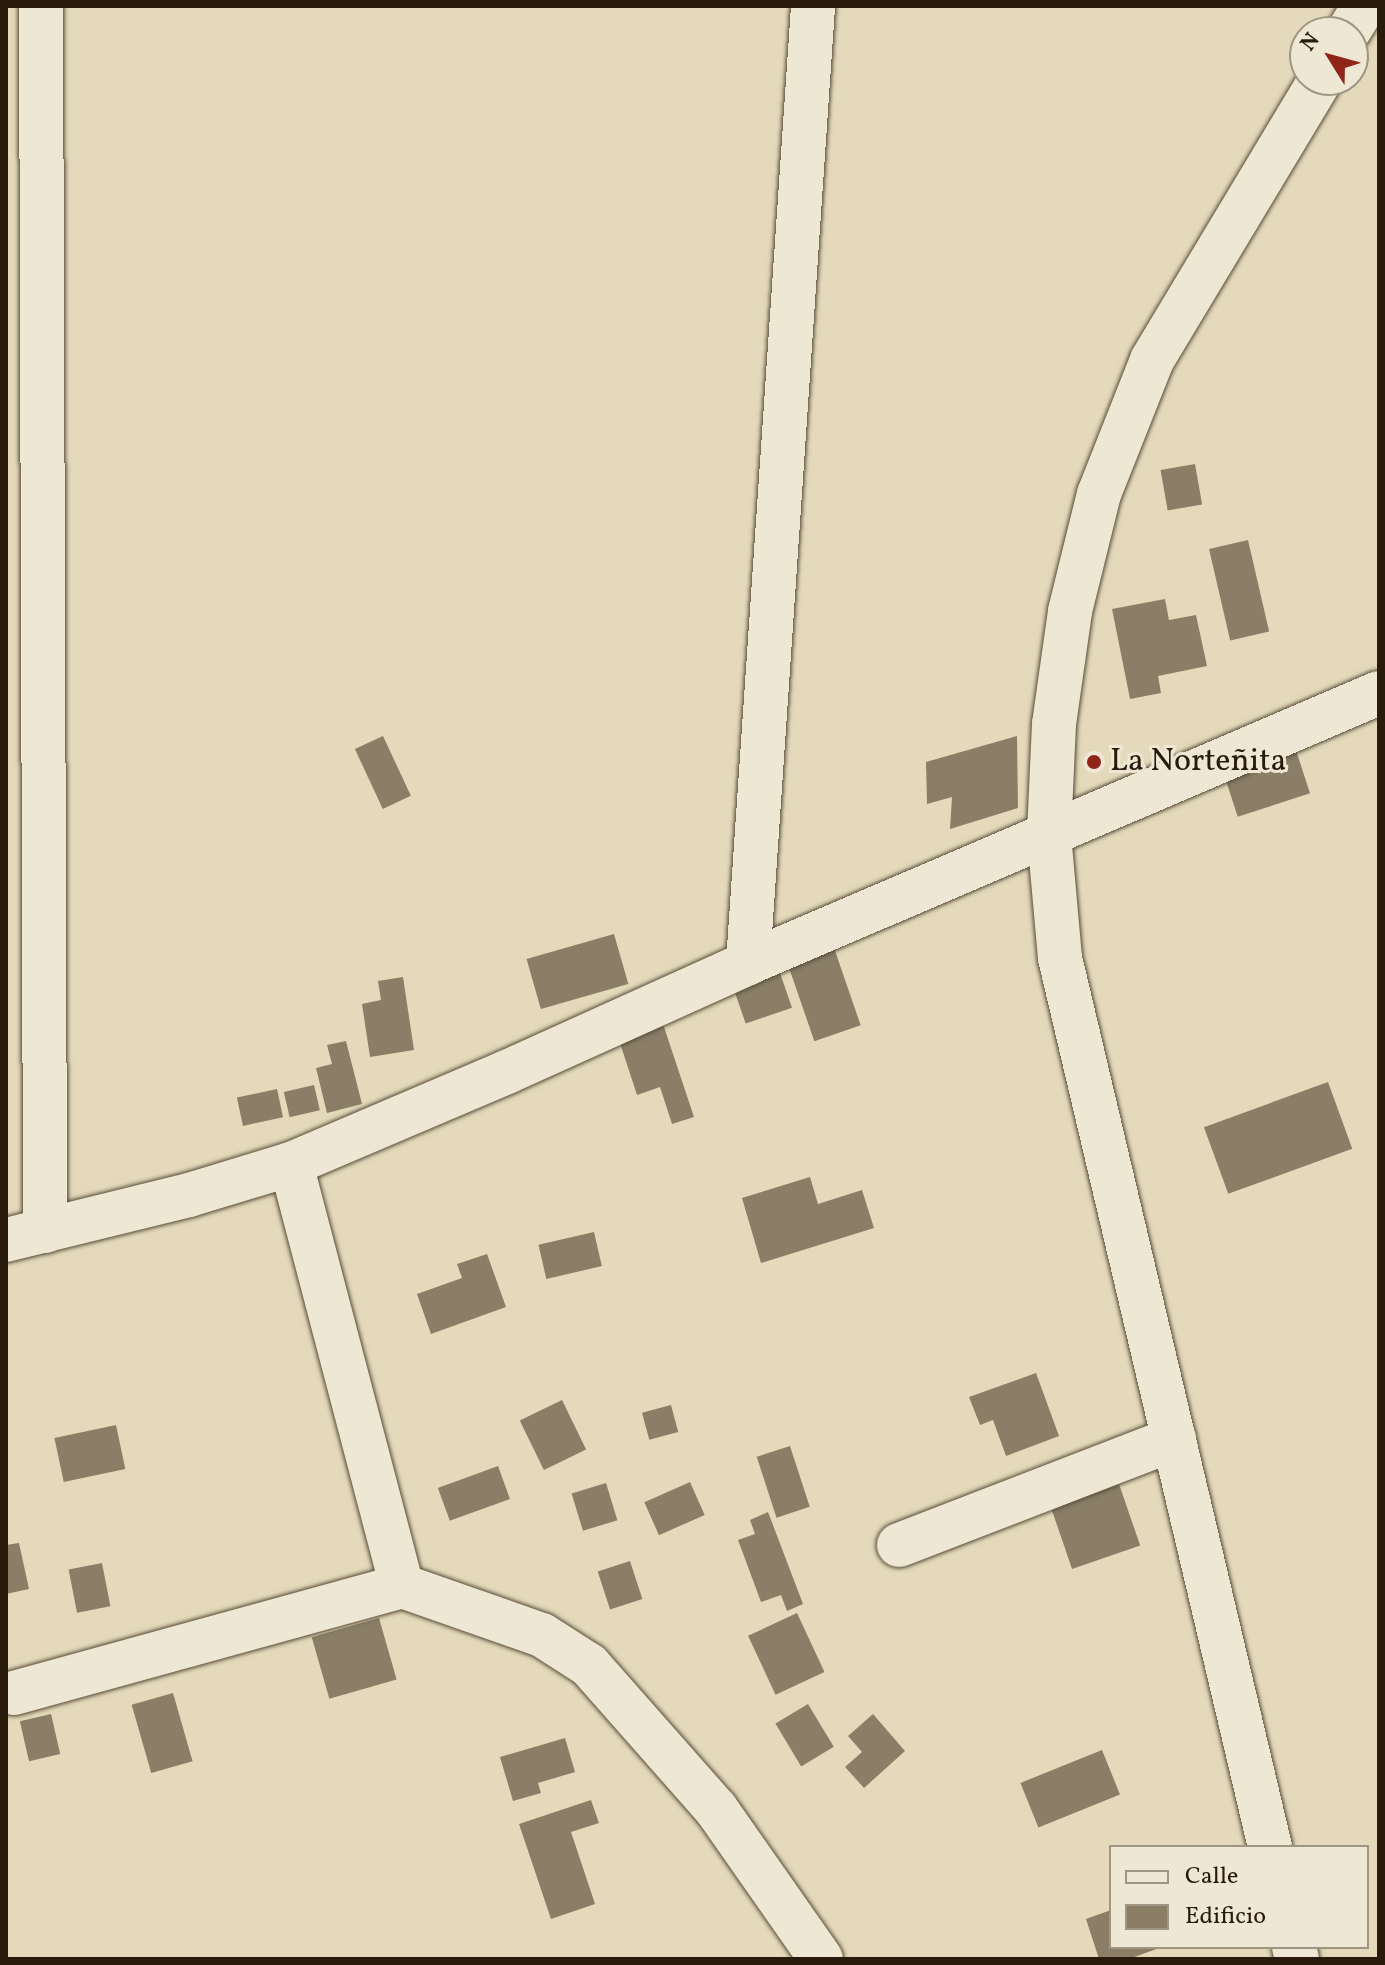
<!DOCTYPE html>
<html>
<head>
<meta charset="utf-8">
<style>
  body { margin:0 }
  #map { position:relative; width:1385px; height:1965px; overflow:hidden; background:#e4dabb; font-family:Vollkorn,serif }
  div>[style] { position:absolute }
  .building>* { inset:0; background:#8a7e67; transform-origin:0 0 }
  .roads { filter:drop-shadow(0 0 2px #584b38) drop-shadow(0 0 2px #584b38) }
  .minor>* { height:44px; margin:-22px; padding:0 22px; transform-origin:22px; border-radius:22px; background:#ede7d3 }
  .dots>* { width:22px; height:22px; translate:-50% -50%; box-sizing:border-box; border:4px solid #ede7d3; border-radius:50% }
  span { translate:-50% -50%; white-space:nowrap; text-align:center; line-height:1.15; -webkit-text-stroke:6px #ede7d3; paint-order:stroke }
  .poi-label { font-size:32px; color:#291b0c }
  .left { translate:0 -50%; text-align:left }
  .frame { position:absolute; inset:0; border:8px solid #291b0c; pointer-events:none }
  .legend { position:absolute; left:1109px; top:1845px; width:260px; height:104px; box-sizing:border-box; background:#ede7d3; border:2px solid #9f9583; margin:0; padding:10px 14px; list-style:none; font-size:24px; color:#291b0c }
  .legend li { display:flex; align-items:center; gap:16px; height:40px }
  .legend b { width:40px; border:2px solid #9f9583 }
  .north { position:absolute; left:1289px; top:16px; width:80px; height:80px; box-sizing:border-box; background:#ede7d3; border:2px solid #9f9583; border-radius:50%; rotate:307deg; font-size:22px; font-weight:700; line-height:32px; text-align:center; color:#291b0c }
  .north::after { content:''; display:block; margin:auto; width:28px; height:36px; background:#8f2418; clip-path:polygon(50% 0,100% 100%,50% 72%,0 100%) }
</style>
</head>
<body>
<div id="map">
  <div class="building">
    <div style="left:1195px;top:464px;width:41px;height:35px;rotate:80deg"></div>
    <div style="left:1248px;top:540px;width:94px;height:40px;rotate:77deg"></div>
    <div style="clip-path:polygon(1165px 599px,1169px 620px,1196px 615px,1207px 666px,1158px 676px,1161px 693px,1130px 699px,1112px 609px)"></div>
    <div style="left:383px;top:736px;width:66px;height:31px;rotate:65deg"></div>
    <div style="clip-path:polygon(1017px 736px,1018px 808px,950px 829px,952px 797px,927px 804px,926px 762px)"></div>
    <div style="left:1293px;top:741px;width:55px;height:76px;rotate:72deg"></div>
    <div style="left:614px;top:934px;width:52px;height:91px;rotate:74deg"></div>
    <div style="left:832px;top:942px;width:88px;height:49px;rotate:71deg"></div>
    <div style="left:778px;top:967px;width:43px;height:49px;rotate:71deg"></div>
    <div style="clip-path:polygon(403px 977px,414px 1050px,370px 1057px,362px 1004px,381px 1000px,378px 981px)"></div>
    <div style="clip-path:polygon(662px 1021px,694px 1117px,672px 1124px,660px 1087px,637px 1095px,618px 1037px)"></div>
    <div style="clip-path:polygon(346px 1041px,362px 1104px,327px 1113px,316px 1068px,332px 1064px,327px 1045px)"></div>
    <div style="left:1328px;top:1082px;width:71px;height:132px;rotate:70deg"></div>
    <div style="left:314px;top:1085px;width:26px;height:31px;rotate:77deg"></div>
    <div style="left:277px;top:1089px;width:29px;height:41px;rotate:78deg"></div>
    <div style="clip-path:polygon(810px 1177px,818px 1204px,862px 1190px,874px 1228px,761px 1263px,742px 1198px)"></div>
    <div style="left:594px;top:1232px;width:35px;height:57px;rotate:77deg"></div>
    <div style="clip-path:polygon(487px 1254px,506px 1307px,431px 1334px,417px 1294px,462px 1278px,457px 1264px)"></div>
    <div style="clip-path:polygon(1036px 1373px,1059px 1436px,1006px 1456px,993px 1420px,980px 1425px,969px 1397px)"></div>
    <div style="left:562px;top:1400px;width:55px;height:47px;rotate:64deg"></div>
    <div style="left:671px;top:1405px;width:28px;height:30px;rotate:75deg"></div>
    <div style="left:116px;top:1425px;width:45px;height:63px;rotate:78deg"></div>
    <div style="left:790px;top:1446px;width:64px;height:35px;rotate:72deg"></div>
    <div style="left:498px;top:1466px;width:35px;height:64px;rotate:70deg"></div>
    <div style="left:690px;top:1482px;width:36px;height:50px;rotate:66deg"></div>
    <div style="left:606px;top:1483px;width:39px;height:36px;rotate:73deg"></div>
    <div style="left:1119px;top:1484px;width:65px;height:72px;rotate:71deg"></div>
    <div style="clip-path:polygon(768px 1512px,803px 1604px,787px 1611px,781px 1595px,761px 1602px,738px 1540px,755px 1534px,750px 1520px)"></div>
    <div style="clip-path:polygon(19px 1543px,29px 1589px,6px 1594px,6px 1545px)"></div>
    <div style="left:630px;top:1561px;width:40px;height:34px;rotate:72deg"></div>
    <div style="left:102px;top:1563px;width:44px;height:34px;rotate:79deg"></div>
    <div style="left:797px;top:1613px;width:65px;height:54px;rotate:65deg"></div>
    <div style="left:379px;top:1618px;width:64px;height:70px;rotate:74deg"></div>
    <div style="left:173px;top:1693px;width:71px;height:43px;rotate:74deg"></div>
    <div style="left:808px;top:1704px;width:50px;height:38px;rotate:59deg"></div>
    <div style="left:51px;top:1714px;width:41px;height:32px;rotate:77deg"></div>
    <div style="clip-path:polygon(873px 1714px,905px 1751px,864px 1788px,845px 1767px,862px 1752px,848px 1736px)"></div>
    <div style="clip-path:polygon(565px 1738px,575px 1772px,538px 1783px,541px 1793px,513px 1801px,500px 1757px)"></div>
    <div style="left:1102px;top:1750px;width:48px;height:88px;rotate:68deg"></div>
    <div style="clip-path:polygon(591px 1800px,599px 1823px,571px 1832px,595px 1904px,551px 1919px,519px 1824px)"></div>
    <div style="clip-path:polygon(1111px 1910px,1111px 1947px,1162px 1947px,1129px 1959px,1099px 1959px,1086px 1919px)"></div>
  </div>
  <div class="roads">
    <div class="minor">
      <div style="left:41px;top:6px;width:1225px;rotate:89.81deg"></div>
      <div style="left:1348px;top:32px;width:31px;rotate:-58deg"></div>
      <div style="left:748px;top:963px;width:959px;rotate:-86.11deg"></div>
      <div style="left:291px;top:1164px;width:436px;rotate:75.3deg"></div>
      <div style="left:402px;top:1586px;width:148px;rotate:19.3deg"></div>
      <div style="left:542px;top:1635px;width:56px;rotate:32.6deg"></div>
      <div style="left:589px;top:1665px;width:192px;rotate:48.6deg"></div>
      <div style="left:716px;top:1809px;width:183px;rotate:55deg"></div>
      <div style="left:6px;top:1240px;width:188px;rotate:-13.8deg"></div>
      <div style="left:189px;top:1195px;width:107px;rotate:-16.9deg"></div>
      <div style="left:291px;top:1164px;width:235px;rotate:-23.1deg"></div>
      <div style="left:507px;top:1072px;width:265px;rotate:-24.3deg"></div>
      <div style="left:748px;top:963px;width:686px;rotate:-23.17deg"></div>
      <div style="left:899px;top:1545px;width:295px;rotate:-21.1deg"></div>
      <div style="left:14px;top:1693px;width:402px;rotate:-15.4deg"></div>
      <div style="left:1270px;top:1847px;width:913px;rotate:-103.29deg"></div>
      <div style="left:1060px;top:958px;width:124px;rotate:-95.1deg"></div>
      <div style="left:1049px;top:834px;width:110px;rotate:-87.4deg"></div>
      <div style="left:1054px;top:724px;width:114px;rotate:-81.9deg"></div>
      <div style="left:1070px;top:611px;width:121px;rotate:-76.1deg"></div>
      <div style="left:1099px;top:494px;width:144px;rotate:-68.4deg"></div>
      <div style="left:1152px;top:360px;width:327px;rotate:-59deg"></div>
      <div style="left:1294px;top:1947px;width:12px;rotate:76deg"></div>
    </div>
  </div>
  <div class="dots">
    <div style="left:1094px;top:762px;background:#8f2418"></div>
  </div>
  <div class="poi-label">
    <span class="left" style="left:1110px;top:762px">La Norteñita</span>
  </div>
  <div class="frame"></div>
  <ul class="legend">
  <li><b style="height:10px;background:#ede7d3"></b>Calle</li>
  <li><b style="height:22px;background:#8a7e67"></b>Edificio</li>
  </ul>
  <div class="north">N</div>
</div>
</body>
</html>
